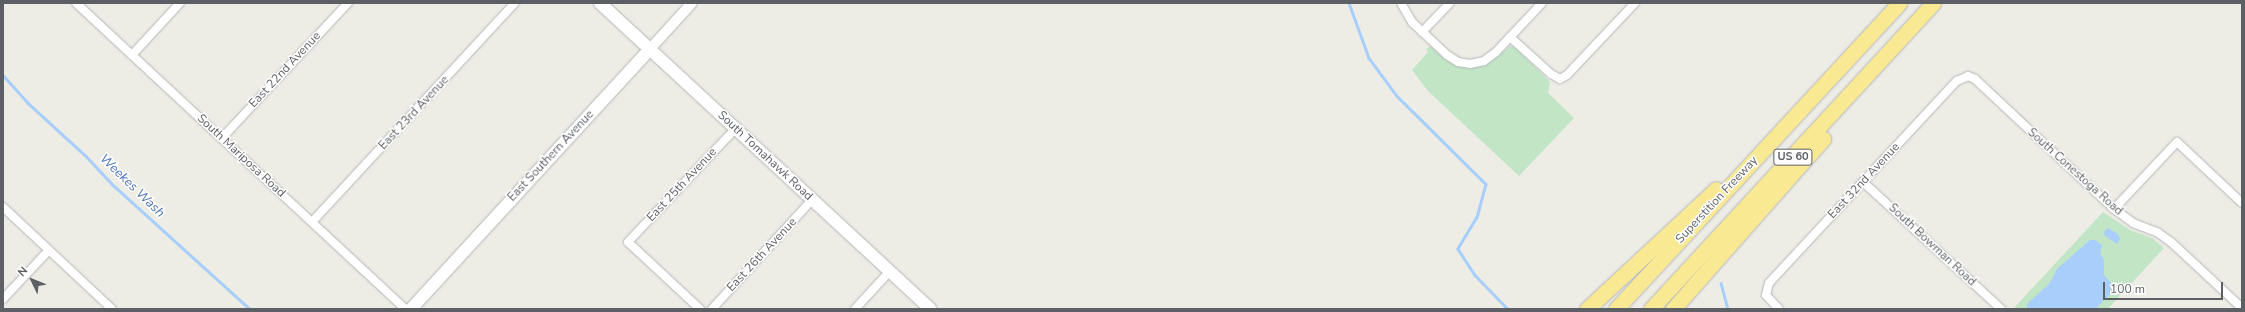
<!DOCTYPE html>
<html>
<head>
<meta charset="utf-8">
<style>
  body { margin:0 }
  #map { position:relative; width:2245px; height:312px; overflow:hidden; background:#eeede5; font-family:"Nunito Sans",sans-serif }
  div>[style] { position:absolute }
  .green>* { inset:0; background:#c2e5c6 }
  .water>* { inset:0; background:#a8cefb }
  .stream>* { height:2.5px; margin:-1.25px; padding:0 1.25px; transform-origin:1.25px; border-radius:1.25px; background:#a8cefb }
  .roads { filter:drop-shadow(0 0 1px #b5b6bb) drop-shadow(0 0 1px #b5b6bb) }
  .minor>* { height:8px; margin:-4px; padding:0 4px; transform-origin:4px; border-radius:4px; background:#fff }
  .tertiary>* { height:10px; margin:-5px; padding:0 5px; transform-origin:5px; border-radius:5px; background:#fff }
  .secondary>* { height:12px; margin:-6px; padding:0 6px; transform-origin:6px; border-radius:6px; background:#fff }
  .motorway>* { height:15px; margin:-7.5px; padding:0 7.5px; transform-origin:7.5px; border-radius:7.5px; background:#f8e992 }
  span { translate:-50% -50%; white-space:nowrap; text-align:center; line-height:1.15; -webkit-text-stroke:3px #fff; paint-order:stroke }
  .shield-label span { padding:1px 3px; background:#fff; border:1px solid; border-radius:3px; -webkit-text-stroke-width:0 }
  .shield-label { font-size:11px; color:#5c5f64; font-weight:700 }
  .street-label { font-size:12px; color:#5c5f64 }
  .water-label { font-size:13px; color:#4872b5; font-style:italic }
  .frame { position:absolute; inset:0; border:4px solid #5c5f64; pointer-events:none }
  .north { position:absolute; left:12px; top:260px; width:40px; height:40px; -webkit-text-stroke:3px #fff; paint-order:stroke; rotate:313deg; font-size:11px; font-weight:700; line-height:16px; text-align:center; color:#5c5f64 }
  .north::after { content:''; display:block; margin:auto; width:14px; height:18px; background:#5c5f64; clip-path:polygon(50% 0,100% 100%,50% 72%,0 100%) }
  .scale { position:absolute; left:2103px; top:282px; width:120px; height:18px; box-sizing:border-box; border:2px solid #5c5f64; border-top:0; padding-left:5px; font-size:12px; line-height:14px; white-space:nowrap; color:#5c5f64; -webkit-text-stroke:3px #fff; paint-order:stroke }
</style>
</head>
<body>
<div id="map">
  <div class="green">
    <div style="clip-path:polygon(1430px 46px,1452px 63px,1471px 68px,1491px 61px,1510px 46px,1516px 48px,1550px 82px,1548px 93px,1574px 118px,1519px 176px,1428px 91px,1412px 70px,1428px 52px,1426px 50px)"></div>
    <div style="clip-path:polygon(2103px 212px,2130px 230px,2152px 238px,2164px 248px,2108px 309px,2013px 309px)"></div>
  </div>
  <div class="water">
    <div style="clip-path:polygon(2108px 228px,2118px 234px,2120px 239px,2117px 244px,2105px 236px,2104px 232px)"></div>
    <div style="clip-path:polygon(2090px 240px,2095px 240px,2102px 245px,2100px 254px,2104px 260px,2104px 275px,2116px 289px,2095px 309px,2027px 309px,2027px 304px,2049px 284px,2057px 269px)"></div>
  </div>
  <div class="stream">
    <div style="left:1349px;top:3px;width:59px;rotate:70deg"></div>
    <div style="left:1369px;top:58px;width:47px;rotate:53.6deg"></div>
    <div style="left:1397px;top:96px;width:125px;rotate:44.7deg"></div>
    <div style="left:1486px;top:184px;width:34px;rotate:105deg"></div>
    <div style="left:1477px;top:217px;width:37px;rotate:121deg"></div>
    <div style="left:1458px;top:249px;width:31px;rotate:57deg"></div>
    <div style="left:1475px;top:275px;width:47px;rotate:45.9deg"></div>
    <div style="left:3px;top:75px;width:38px;rotate:48deg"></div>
    <div style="left:28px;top:103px;width:79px;rotate:42.4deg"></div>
    <div style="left:86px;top:156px;width:38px;rotate:47deg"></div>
    <div style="left:112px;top:184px;width:186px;rotate:42.2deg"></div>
    <div style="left:1721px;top:283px;width:27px;rotate:75deg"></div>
  </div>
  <div class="roads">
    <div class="minor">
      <div style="left:76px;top:3px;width:449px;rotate:42.9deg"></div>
      <div style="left:1401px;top:3px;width:22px;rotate:60deg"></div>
      <div style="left:1412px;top:22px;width:48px;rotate:43.3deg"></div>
      <div style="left:1447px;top:55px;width:13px;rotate:32deg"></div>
      <div style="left:1458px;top:62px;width:12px;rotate:9deg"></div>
      <div style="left:1470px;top:64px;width:14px;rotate:-12deg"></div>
      <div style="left:1484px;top:61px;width:15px;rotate:-37deg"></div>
      <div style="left:1496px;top:52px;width:67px;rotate:-46.8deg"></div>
      <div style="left:1422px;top:32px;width:40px;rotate:-46deg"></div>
      <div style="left:1510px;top:37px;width:55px;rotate:42.1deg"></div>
      <div style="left:1551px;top:74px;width:10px;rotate:29deg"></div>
      <div style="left:1560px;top:79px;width:8px;rotate:-30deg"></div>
      <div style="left:1567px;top:75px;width:99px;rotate:-46.6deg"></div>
      <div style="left:132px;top:55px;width:71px;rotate:-47.3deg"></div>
      <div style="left:222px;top:138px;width:185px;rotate:-47deg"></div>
      <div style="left:1863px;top:182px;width:188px;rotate:42.6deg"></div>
      <div style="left:3px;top:207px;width:149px;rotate:43.1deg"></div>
      <div style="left:2114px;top:209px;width:92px;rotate:-46.8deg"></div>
      <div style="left:2177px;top:142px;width:89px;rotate:43.2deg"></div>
      <div style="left:312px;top:222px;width:299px;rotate:-47.2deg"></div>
      <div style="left:3px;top:299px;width:67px;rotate:-46.8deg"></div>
      <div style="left:700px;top:309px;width:98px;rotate:-137.1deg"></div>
      <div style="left:628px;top:242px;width:157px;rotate:-46.5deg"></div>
      <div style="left:712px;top:309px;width:148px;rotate:-47.5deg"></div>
      <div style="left:855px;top:309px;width:50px;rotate:-47.4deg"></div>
      <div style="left:1779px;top:309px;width:19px;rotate:-133deg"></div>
      <div style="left:1766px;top:295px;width:12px;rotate:-76deg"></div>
      <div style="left:1769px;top:283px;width:276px;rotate:-47.1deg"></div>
      <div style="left:1957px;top:81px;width:12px;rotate:-24deg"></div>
      <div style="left:1968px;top:76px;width:8px;rotate:23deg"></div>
      <div style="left:1975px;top:79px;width:190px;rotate:43.1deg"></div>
      <div style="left:2114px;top:209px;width:24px;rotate:36deg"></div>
      <div style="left:2133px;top:223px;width:26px;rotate:21deg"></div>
      <div style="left:2157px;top:232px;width:17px;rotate:36deg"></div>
      <div style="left:2171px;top:242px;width:97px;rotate:42.9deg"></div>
    </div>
    <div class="tertiary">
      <div style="left:650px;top:49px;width:62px;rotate:-47.6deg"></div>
    </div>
    <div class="secondary">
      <div style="left:600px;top:3px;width:450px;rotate:42.8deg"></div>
      <div style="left:411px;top:309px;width:353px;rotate:-47.4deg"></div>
    </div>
    <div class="motorway">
      <div style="left:1587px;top:309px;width:176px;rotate:-42.9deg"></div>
      <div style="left:1616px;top:309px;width:417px;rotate:-47.2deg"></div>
      <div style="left:1651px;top:309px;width:416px;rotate:-47.3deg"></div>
      <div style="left:1673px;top:309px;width:227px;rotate:-48.6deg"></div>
    </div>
  </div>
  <div class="shield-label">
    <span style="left:1793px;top:157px">US 60</span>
  </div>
  <div class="street-label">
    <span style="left:285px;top:70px;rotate:-47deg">East 22nd Avenue</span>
    <span style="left:414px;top:113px;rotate:-47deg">East 23rd Avenue</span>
    <span style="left:241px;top:156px;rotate:43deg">South Mariposa Road</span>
    <span style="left:551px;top:156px;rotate:-47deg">East Southern Avenue</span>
    <span style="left:765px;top:156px;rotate:43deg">South Tomahawk Road</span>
    <span style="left:2075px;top:172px;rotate:42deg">South Conestoga Road</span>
    <span style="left:1864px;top:181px;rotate:-47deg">East 32nd Avenue</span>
    <span style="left:682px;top:185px;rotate:-47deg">East 25th Avenue</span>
    <span style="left:1717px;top:200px;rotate:-47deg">Superstition Freeway</span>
    <span style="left:1932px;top:245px;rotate:43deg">South Bowman Road</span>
    <span style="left:762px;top:255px;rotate:-47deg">East 26th Avenue</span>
  </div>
  <div class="water-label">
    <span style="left:132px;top:186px;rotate:44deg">Weekes Wash</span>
  </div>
  <div class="frame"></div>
  <div class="north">N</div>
  <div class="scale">100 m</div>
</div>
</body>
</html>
